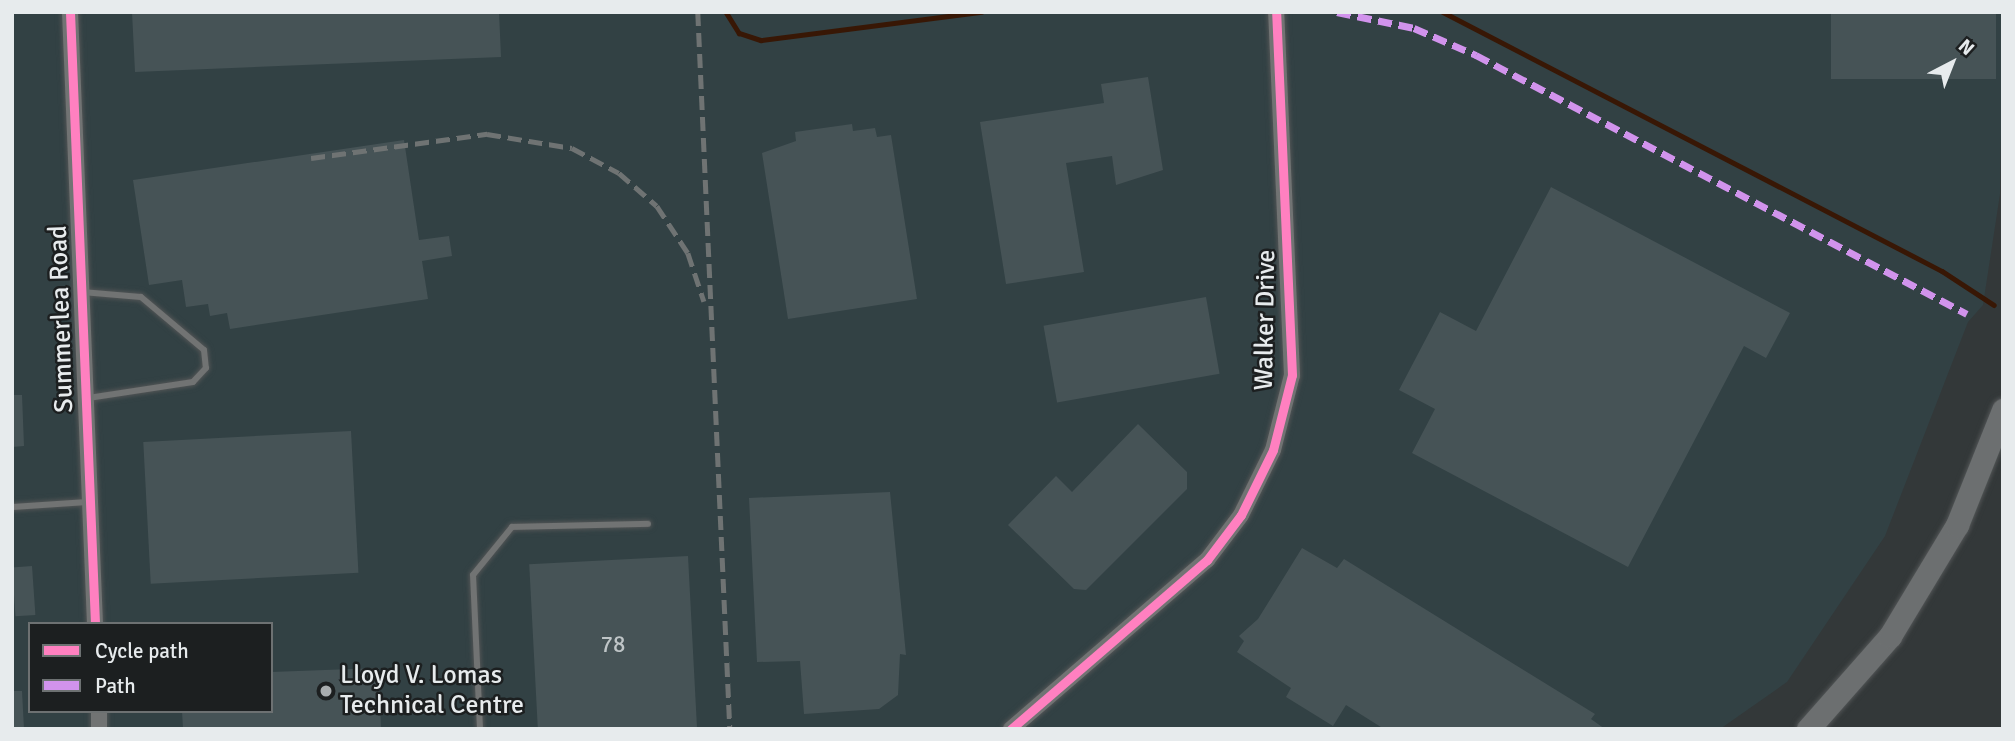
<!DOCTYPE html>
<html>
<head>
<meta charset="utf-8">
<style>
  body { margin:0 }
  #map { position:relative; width:2015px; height:741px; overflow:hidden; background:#333839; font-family:Signika,sans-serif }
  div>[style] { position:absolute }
  .built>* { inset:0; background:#324144 }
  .stream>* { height:4.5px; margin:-2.25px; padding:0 2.25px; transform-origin:2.25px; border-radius:2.25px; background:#381705 }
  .building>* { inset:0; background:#465356; transform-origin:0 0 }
  .roads { filter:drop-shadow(0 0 2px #515455) drop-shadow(0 0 2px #515455) }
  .service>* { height:6px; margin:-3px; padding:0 3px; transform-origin:3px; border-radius:3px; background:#717373 }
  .tertiary>* { height:16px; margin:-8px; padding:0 8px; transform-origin:8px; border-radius:8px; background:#717373 }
  .motorway>* { height:23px; margin:-11.5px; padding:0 11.5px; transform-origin:11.5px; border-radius:11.5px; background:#6c6f70 }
  .rail>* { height:4.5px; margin-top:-2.25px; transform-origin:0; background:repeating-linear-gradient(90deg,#6f7373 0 14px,transparent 0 21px) }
  .quiet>* { height:7px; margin-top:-3.5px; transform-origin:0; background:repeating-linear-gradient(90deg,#d193ec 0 14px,transparent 0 21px) }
  .cycleway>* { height:9px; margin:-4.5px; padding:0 4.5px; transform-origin:4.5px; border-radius:4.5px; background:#ff80c0 }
  .dots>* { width:19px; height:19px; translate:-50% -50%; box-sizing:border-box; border:4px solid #1c1f20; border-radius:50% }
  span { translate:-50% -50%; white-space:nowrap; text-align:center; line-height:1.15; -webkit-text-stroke:5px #1c1f20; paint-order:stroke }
  .number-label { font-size:23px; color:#bfc5c7 }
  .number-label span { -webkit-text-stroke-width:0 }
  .street-label { font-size:26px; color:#e7ebed }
  .poi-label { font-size:26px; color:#e7ebed }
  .left { translate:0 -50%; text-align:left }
  .frame { position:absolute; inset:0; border:14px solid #e7ebed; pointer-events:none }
  .legend { position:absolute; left:28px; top:622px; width:245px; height:91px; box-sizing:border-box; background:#1c1f20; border:2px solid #6d7172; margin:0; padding:9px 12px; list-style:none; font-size:21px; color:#e7ebed }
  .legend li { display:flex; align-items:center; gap:14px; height:35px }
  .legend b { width:35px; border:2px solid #6d7172 }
  .north { position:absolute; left:1917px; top:28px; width:70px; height:70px; -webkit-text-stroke:5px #1c1f20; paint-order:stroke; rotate:42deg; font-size:19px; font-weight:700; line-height:28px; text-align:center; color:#e7ebed }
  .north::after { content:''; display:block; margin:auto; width:24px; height:32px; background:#e7ebed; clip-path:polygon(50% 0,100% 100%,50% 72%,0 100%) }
</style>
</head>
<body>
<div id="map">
  <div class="built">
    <div style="clip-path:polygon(evenodd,12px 12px,2003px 12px,2000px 194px,1983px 305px,1968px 322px,1885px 536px,1787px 682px,1720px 729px,12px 729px,12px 12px,30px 624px,271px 624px,271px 711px,30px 711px,30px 624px)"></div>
  </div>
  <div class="stream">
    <div style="left:726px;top:12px;width:25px;rotate:58deg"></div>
    <div style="left:739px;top:33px;width:23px;rotate:18deg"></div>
    <div style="left:761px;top:40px;width:222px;rotate:-7.3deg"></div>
    <div style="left:1443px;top:12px;width:562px;rotate:27.43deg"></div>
    <div style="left:1942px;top:271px;width:62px;rotate:33.2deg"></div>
  </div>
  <div class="building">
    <div style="clip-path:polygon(132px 12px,499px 12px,501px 57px,135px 72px)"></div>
    <div style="left:1831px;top:12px;width:165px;height:67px"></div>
    <div style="clip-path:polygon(1148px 77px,1163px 170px,1116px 185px,1112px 156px,1066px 163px,1084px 272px,1006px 284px,980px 122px,1104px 103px,1101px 84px)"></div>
    <div style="clip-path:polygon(852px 124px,853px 131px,875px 128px,877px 137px,891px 135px,917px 299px,788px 319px,762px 153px,796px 141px,795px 132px)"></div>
    <div style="clip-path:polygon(404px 140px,419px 240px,449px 236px,452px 256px,422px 261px,428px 299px,230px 329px,227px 313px,210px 316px,208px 304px,186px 307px,182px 280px,149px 285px,133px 180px)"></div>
    <div style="clip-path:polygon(1551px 187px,1790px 313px,1766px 358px,1744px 346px,1628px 567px,1412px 453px,1435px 409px,1399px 390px,1440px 312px,1476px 331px)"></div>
    <div style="left:1206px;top:297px;width:78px;height:165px;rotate:80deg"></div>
    <div style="clip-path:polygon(12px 395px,22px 395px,24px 446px,12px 447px)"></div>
    <div style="clip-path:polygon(1138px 424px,1187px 472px,1187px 489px,1086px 590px,1074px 589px,1008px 525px,1056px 476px,1072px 492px)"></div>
    <div style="left:351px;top:431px;width:142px;height:208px;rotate:87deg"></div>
    <div style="clip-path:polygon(890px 492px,906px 655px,900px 654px,898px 695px,879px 709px,804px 714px,800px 661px,757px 662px,749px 498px)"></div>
    <div style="clip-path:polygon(1302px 548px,1337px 568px,1344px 559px,1595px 714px,1591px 719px,1605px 729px,1384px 729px,1346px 705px,1333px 726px,1286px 697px,1291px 688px,1237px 652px,1244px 641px,1239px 636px,1258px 619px)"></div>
    <div style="left:688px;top:556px;width:173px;height:159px;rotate:87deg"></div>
    <div style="left:32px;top:566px;width:49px;height:20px;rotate:86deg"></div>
    <div style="clip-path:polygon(379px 668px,381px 729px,183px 729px,182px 711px,271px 711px,271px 672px)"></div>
    <div style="clip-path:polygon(12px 691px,22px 691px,24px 729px,12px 729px)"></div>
  </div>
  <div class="roads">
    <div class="service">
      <div style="left:82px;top:292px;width:59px;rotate:4.8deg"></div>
      <div style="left:141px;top:297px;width:82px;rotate:40.1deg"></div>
      <div style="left:204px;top:350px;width:18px;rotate:84deg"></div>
      <div style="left:206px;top:368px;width:19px;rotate:133deg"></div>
      <div style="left:193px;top:382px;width:106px;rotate:171.3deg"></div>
      <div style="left:12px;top:507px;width:76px;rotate:-3.8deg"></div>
      <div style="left:480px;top:729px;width:154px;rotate:-92.6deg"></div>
      <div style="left:473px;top:575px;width:62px;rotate:-50.9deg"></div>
      <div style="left:512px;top:527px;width:136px;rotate:-1.3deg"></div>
    </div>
    <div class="tertiary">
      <div style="left:70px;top:12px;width:613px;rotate:87.66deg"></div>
      <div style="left:99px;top:711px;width:18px;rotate:90deg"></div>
      <div style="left:1011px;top:729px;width:259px;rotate:-40.8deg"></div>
      <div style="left:1207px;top:560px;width:56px;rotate:-52.9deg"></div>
      <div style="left:1241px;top:515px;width:72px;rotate:-63.8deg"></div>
      <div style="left:1273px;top:450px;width:77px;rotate:-75.8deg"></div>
      <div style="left:1292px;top:375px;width:363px;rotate:-92.5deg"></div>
    </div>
    <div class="motorway">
      <div style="left:1808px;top:729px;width:124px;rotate:-48.6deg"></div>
      <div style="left:1890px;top:636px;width:130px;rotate:-58.9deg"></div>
      <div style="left:1957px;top:525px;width:124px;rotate:-68.2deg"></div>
    </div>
  </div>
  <div class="rail">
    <div style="left:698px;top:12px;width:718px;rotate:87.44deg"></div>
    <div style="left:311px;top:158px;width:178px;rotate:-7.8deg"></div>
    <div style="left:487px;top:134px;width:86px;rotate:9.4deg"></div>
    <div style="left:572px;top:148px;width:53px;rotate:28deg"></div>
    <div style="left:619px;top:173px;width:50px;rotate:41deg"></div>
    <div style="left:657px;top:206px;width:56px;rotate:56.6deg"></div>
    <div style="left:688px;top:253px;width:51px;rotate:71.6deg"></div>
  </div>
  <div class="quiet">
    <div style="left:1337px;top:12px;width:79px;rotate:11.7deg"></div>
    <div style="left:1414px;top:28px;width:68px;rotate:23.5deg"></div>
    <div style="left:1476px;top:55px;width:555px;rotate:27.81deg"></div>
  </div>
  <div class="cycleway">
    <div style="left:70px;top:12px;width:613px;rotate:87.66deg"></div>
    <div style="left:1011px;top:729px;width:259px;rotate:-40.8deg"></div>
    <div style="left:1207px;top:560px;width:56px;rotate:-52.9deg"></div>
    <div style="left:1241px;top:515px;width:72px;rotate:-63.8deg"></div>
    <div style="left:1273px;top:450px;width:77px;rotate:-75.8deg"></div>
    <div style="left:1292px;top:375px;width:363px;rotate:-92.5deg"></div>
  </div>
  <div class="dots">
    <div style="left:326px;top:691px;background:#a8acae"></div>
  </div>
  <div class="number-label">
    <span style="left:613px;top:645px">78</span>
  </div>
  <div class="street-label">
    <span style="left:62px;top:319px;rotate:-92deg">Summerlea Road</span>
    <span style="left:1266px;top:320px;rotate:-89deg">Walker Drive</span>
  </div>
  <div class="poi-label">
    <span class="left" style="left:340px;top:691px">Lloyd V. Lomas<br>Technical Centre</span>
  </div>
  <div class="frame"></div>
  <ul class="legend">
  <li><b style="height:9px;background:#ff80c0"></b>Cycle path</li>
  <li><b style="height:9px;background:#d193ec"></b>Path</li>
  </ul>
  <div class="north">N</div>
</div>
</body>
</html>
